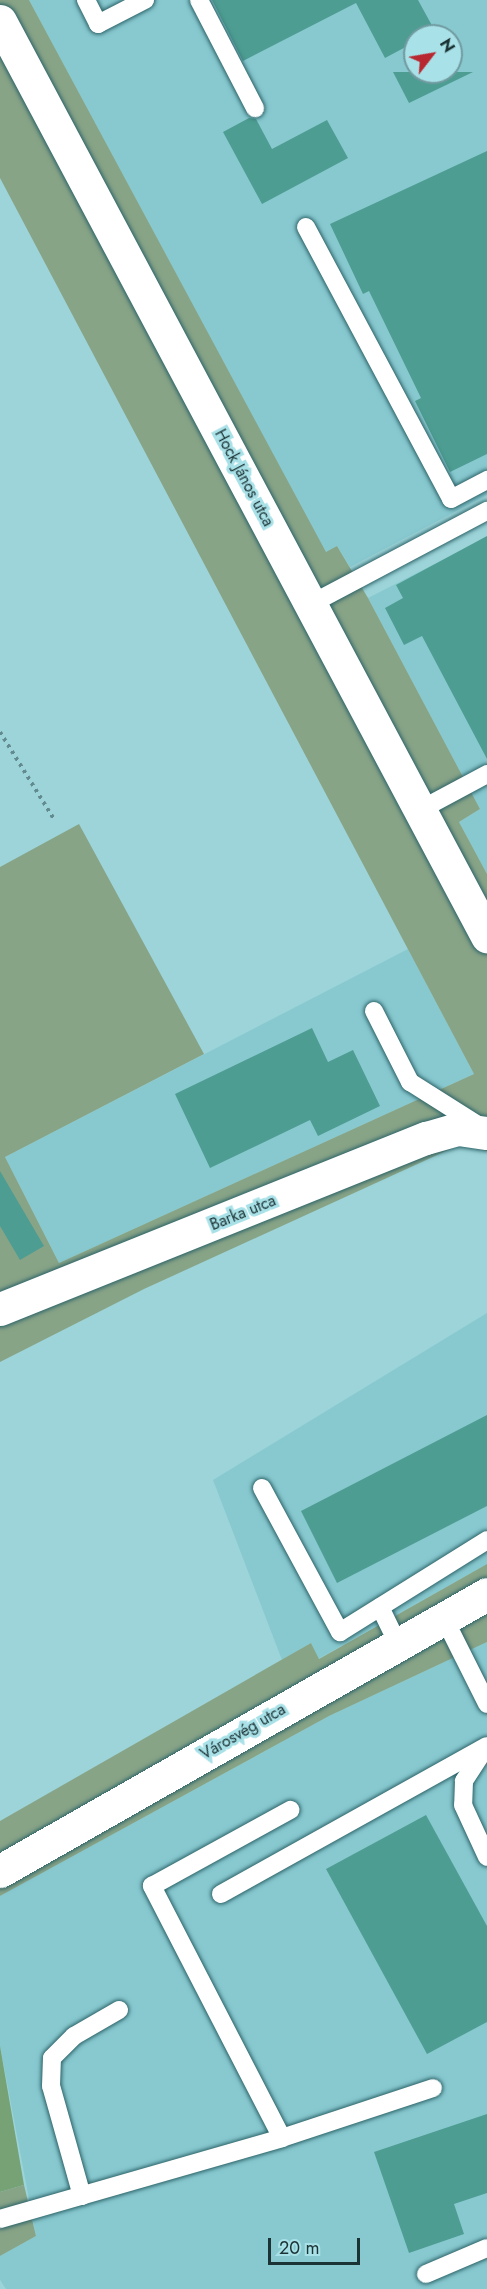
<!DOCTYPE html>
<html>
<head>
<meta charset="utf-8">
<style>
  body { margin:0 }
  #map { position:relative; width:487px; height:2289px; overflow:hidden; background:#9cd4d9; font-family:Jost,sans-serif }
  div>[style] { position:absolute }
  .built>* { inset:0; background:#88c9d0 }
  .green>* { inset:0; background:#88a487 }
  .forest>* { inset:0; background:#77a275 }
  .building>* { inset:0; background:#4d9d92 }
  .path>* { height:4px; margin-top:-2px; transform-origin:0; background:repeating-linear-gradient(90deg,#628b8f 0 3px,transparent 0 7.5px) }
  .roads { filter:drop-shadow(0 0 2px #2d6469) drop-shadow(0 0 2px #2d6469) }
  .service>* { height:18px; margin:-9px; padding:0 9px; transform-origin:9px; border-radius:9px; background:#fff }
  .minor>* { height:33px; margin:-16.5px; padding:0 16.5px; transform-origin:16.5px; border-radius:16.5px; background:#fff }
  span { translate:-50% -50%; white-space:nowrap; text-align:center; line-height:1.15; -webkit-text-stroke:6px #a8e1e7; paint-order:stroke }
  .street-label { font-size:16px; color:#1c3335 }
  .north { position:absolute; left:403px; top:24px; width:60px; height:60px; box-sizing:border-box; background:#a8e1e7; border:2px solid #709ba0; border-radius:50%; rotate:59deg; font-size:16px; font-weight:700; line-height:24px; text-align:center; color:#1c3335 }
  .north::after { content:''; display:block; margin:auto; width:21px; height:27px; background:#b82830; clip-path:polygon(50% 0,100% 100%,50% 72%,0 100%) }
  .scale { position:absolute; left:268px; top:2238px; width:92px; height:27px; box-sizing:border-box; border:3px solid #1c3335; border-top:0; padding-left:8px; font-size:18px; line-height:21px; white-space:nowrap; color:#1c3335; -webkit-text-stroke:4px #a8e1e7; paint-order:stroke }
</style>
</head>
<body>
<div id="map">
  <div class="built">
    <div style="clip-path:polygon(evenodd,29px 0,487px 0,487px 495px,350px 567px,337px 546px,326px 553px,29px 0,415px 36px,451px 36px,451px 72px,415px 72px,415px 36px)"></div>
    <div style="clip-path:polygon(454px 554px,487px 618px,487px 874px,459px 822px,480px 809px,368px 598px)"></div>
    <div style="clip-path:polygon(408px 949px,474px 1074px,59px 1263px,5px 1157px)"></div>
    <div style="clip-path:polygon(487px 1313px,487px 1564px,318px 1659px,311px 1643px,282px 1660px,213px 1480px)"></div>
    <div style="clip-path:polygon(487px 1642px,487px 2289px,6px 2289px,0 2280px,0 2256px,36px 2236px,0 2046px,0 1896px,329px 1716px)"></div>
  </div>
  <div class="green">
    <div style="clip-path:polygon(0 0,29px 0,326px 552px,337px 546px,368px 598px,480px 809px,459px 822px,487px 874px,487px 1151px,459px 1145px,144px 1289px,0 1362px,0 867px,79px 824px,204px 1054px,5px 1157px,59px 1263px,474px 1074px,0 178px)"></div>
    <div style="clip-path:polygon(487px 1564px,487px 1642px,329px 1716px,0 1896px,0 1821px,311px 1643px,319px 1659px)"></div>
    <div style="clip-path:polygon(24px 2185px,36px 2236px,0 2256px,0 2192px)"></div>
  </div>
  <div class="forest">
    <div style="clip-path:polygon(0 2046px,24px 2185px,0 2192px)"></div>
  </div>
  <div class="building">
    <div style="clip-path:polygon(212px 0,418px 0,435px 31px,415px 36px,415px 42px,385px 58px,356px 3px,243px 61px)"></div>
    <div style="clip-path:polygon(393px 72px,473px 72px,409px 103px)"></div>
    <div style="clip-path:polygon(249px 118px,256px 119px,272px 149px,327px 120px,348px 158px,262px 204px,223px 132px)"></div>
    <div style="clip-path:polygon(487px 151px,487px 454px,450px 472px,415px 401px,421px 398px,369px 291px,363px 294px,330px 224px)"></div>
    <div style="clip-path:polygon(487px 536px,487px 759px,422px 636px,404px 645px,385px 608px,403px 598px,396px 585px)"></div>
    <div style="clip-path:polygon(312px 1028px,328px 1062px,353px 1050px,380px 1106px,318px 1136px,310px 1120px,210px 1168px,175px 1094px)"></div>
    <div style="clip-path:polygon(0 1171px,44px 1246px,20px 1260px,0 1226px)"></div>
    <div style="clip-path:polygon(487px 1415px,487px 1506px,337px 1583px,301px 1511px)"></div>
    <div style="clip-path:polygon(426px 1815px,487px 1926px,487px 2022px,427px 2054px,326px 1869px)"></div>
    <div style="clip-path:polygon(487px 2114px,487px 2193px,454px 2204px,464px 2234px,409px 2253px,374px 2152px)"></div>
  </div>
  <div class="path">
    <div style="left:0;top:732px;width:102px;rotate:58.2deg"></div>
  </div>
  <div class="roads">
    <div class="service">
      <div style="left:86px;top:0;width:27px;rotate:63deg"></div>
      <div style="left:98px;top:24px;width:53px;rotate:-27.1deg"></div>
      <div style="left:199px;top:0;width:122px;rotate:62.6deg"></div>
      <div style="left:306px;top:227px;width:308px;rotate:61.9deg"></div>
      <div style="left:451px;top:499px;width:41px;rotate:-27.8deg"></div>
      <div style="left:311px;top:604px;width:199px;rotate:-27.9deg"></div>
      <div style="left:420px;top:810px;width:76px;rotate:-28.2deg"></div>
      <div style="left:374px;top:1011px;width:80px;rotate:63.1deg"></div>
      <div style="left:410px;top:1082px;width:80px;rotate:32.3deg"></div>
      <div style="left:262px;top:1488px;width:164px;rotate:61.6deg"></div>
      <div style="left:340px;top:1632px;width:173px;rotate:-32deg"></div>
      <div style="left:380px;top:1607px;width:41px;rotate:64.1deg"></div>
      <div style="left:444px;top:1618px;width:96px;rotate:63.4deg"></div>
      <div style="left:484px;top:1750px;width:37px;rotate:123deg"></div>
      <div style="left:464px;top:1781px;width:24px;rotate:92deg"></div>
      <div style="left:463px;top:1805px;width:57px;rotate:65.2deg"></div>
      <div style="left:221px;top:1894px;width:304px;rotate:-29.1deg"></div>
      <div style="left:282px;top:2138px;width:284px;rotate:-117.3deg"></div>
      <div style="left:152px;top:1886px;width:158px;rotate:-28.8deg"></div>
      <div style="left:82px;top:2196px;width:114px;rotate:-105.7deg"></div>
      <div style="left:51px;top:2086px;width:28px;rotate:-88deg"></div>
      <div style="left:52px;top:2058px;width:31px;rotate:-45deg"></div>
      <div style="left:74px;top:2036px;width:52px;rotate:-30deg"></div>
      <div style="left:0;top:2219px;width:293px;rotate:-16deg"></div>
      <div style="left:282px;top:2138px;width:159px;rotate:-18.3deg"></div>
      <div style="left:426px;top:2274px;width:66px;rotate:-23.1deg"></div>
    </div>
    <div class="minor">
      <div style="left:0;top:21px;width:1037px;rotate:61.98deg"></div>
      <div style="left:0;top:1309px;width:459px;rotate:-21.9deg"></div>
      <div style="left:426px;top:1138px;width:33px;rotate:-16deg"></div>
      <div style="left:458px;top:1129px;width:29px;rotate:8deg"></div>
      <div style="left:0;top:1871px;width:560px;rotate:-29.63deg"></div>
    </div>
  </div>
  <div class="street-label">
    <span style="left:244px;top:478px;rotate:62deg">Hock János utca</span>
    <span style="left:243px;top:1213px;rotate:-22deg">Barka utca</span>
    <span style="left:243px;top:1732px;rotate:-30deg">Városvég utca</span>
  </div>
  <div class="north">N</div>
  <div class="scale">20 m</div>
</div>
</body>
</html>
